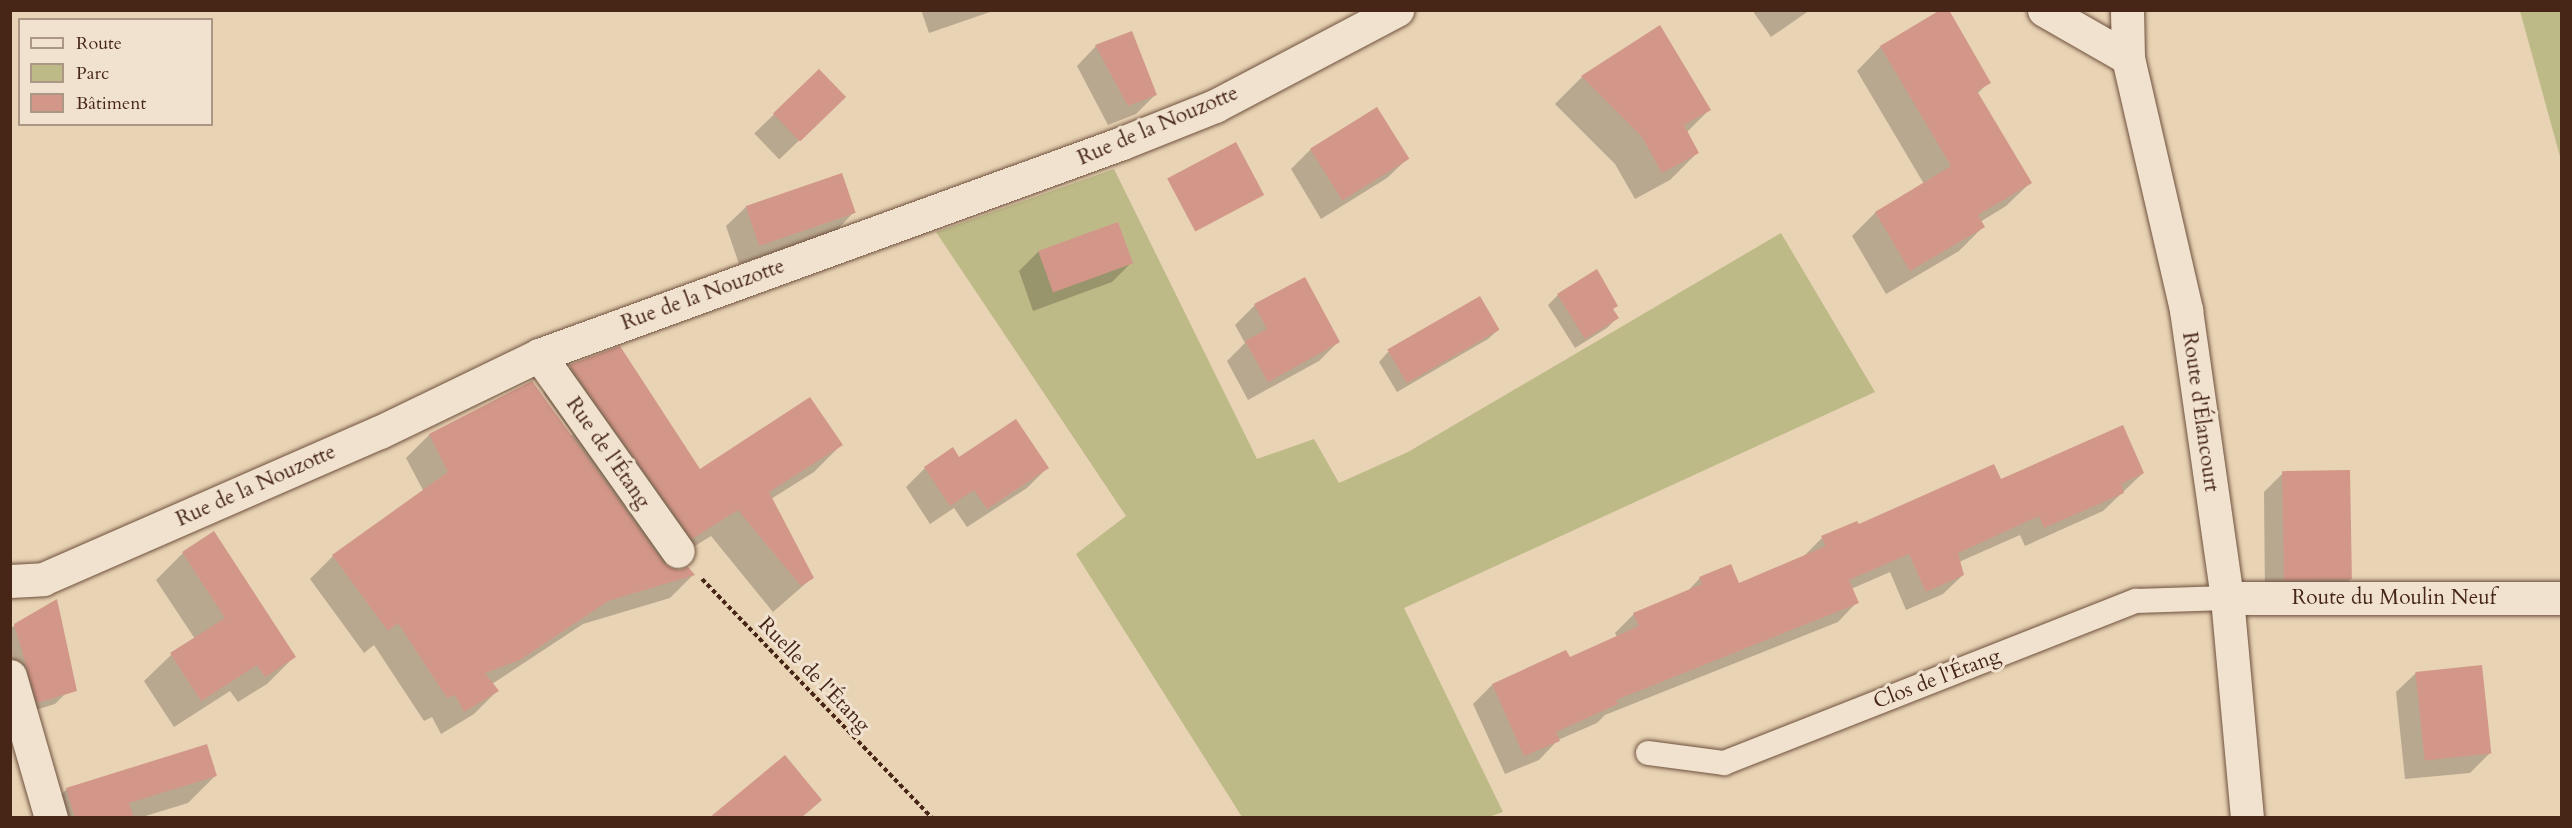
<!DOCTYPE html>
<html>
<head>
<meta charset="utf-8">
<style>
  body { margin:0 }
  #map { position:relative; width:2572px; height:828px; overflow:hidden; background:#e8d3b4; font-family:Cardo,serif }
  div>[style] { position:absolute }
  .green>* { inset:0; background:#beba88 }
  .shadow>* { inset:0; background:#0003; transform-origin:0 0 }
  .building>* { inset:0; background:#d39789; transform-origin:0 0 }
  .path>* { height:4px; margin-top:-2px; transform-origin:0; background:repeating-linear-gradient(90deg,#472617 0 4.5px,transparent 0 7.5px) }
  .roads { filter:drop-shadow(0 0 2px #6f513e) drop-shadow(0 0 2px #6f513e) }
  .lane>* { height:24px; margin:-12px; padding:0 12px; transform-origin:12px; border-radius:12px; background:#f0e2ce }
  .street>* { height:33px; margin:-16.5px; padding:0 16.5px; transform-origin:16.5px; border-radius:16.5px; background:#f0e2ce }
  .secondary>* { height:33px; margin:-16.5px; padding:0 16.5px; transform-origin:16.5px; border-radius:16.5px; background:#f0e2ce }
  span { translate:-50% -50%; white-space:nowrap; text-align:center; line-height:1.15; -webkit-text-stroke:6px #f0e2ce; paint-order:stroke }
  .street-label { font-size:21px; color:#472617 }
  .frame { position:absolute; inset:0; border:12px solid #472617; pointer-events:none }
  .legend { position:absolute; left:18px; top:18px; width:195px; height:108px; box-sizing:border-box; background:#f0e2ce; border:2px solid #ac9785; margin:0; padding:8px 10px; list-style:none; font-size:18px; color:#472617 }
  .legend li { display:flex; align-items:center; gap:12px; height:30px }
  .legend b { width:30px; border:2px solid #ac9785 }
</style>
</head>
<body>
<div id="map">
  <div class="green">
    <div style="clip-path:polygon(2520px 11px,2561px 11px,2561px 160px)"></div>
    <div style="clip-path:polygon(1114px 169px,1257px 459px,1314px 439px,1339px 483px,1408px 452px,1781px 233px,1875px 392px,1404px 608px,1503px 812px,1486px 818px,1242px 817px,1076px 554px,1126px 516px,936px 232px)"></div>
  </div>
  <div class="shadow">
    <div style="clip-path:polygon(921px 10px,996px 10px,929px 33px)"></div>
    <div style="clip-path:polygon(1752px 10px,1810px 10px,1771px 37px)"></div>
    <div style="clip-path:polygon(1943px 10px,1989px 82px,1977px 94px,2030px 183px,2006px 206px,1980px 222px,1983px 227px,1959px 251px,1886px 294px,1852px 236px,1875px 213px,1924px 184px,1857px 71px,1880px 47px)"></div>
    <div style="clip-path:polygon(1660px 27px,1709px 110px,1686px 133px,1697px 153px,1670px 180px,1635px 199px,1615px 164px,1555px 104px,1582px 77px)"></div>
    <div style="clip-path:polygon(1096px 46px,1155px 95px,1136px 114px,1108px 125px,1077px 66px)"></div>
    <div style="left:819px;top:71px;width:36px;height:90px;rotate:46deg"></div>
    <div style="clip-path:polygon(1310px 150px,1407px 159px,1387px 178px,1321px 219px,1291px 169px)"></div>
    <div style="clip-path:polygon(746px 207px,854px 212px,835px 232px,739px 264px,726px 226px)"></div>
    <div style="clip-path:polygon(1039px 251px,1131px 263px,1112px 282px,1033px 311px,1019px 271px)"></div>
    <div style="clip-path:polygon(1558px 295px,1612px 310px,1617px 318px,1607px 328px,1575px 348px,1548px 305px)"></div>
    <div style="clip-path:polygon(1255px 305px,1338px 342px,1319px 361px,1248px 400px,1227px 361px,1245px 343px,1235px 325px)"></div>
    <div style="clip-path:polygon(1498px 330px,1488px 339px,1397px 392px,1379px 362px,1388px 352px)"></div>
    <div style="clip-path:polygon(570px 367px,700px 471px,841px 445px,814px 472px,771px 499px,812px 578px,773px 612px,711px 536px,664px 565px,670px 570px,693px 575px,670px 598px,583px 624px,492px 684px,497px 691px,474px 714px,441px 734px,432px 717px,424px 721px,374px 645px,364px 653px,310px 579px,333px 556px,424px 492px,406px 458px,429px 435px,573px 435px,543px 393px)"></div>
    <div style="clip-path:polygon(958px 459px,1047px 468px,1027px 488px,967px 527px,954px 508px,930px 524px,906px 487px,925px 468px)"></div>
    <div style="clip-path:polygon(2143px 473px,2103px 511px,2025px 546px,2020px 535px,1959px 562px,1963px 575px,1943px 594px,1906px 610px,1890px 572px,1851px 589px,1857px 602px,1838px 622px,1605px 715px,1597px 723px,1558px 740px,1539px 760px,1505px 774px,1473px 704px,1492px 685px,1569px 659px,1617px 637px,1615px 633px,1634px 614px,1686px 593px,1700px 578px,1738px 585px,1803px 557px,1822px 538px,2000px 481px)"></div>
    <div style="clip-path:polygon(2283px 473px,2351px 579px,2331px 598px,2265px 598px,2264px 492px)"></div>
    <div style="clip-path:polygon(183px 553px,294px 657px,267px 684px,238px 702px,230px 691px,174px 727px,144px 681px,171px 655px,195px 639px,156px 580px)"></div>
    <div style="clip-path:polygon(15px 625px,74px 685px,55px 704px,16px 716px,10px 695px,10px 629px)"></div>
    <div style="clip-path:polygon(2416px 673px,2490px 753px,2470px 773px,2405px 779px,2396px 692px)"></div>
    <div style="clip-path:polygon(215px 776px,188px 803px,139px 818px,40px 816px,67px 789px)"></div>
  </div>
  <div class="building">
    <div style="clip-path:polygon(1940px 10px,1949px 10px,1991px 83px,1977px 91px,2032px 183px,1978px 215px,1985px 227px,1910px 271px,1875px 212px,1951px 166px,1880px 46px)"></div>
    <div style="clip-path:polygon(1660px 25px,1711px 110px,1684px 125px,1699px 153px,1662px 173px,1642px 137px,1581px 76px)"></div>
    <div style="clip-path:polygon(1132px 31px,1157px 95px,1128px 106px,1095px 45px)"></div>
    <div style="left:819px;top:69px;width:39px;height:64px;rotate:46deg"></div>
    <div style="left:1377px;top:107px;width:61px;height:79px;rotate:58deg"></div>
    <div style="left:1236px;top:142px;width:60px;height:78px;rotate:62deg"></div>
    <div style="left:842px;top:173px;width:42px;height:102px;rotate:71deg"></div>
    <div style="left:1118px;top:222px;width:44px;height:85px;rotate:70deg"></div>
    <div style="clip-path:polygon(1597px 269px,1618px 306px,1613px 309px,1619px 318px,1585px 339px,1557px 294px)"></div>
    <div style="clip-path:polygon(1305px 277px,1340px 342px,1268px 382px,1245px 341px,1267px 329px,1254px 304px)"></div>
    <div style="left:1480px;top:296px;width:39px;height:107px;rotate:60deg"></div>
    <div style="clip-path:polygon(620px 346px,700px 469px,810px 397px,843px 445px,769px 492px,814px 578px,801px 586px,738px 510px,692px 539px,569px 365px)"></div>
    <div style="clip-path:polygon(532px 381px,663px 562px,671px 568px,680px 570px,688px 567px,695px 575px,608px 601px,520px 660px,485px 673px,499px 691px,464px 712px,455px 695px,447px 698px,398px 623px,388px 631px,332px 555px,448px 472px,429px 434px)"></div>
    <div style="clip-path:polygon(1016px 419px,1049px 468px,987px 509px,974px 490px,950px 506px,924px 467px,953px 447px,959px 457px)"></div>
    <div style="clip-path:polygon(2123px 425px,2144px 473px,2121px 484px,2124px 493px,2044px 528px,2039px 516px,1958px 553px,1964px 575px,1926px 592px,1909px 554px,1849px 580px,1859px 603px,1616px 700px,1618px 704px,1556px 732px,1560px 741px,1524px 756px,1492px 684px,1566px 650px,1570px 657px,1639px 626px,1633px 613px,1702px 584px,1699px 577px,1731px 564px,1739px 583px,1826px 546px,1821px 536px,1857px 521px,1859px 524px,1994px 464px,2001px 479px)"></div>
    <div style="left:2350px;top:470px;width:109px;height:68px;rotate:89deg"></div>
    <div style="clip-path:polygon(214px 531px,296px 657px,265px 677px,257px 665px,201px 701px,170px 653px,225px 618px,182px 552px)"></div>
    <div style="clip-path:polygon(57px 599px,77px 691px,37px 703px,14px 624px)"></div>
    <div style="left:2482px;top:665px;width:89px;height:67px;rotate:84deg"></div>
    <div style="clip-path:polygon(207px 744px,217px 776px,129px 803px,134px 818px,75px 818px,66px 788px)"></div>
    <div style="clip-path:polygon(785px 755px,822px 800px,801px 818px,709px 818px)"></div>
  </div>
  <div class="path">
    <div style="left:702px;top:579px;width:332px;rotate:46.1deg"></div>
  </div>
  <div class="roads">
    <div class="lane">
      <div style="left:1648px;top:753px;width:77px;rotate:7.5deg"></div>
      <div style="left:1724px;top:763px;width:443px;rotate:-21.5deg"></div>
      <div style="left:2136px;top:601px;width:91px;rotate:-1.9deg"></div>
    </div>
    <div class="street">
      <div style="left:2044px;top:10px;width:97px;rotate:29.7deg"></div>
      <div style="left:539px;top:355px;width:240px;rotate:54.7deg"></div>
      <div style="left:10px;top:581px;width:33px;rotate:-3deg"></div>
      <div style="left:43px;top:579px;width:368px;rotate:-23.6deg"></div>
      <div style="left:380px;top:432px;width:177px;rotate:-25.8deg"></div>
      <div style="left:539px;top:355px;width:620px;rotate:-19.98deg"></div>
      <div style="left:1122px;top:143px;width:100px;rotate:-21.7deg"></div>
      <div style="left:1215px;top:106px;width:206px;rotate:-27.8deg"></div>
      <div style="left:2227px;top:598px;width:335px"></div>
      <div style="left:10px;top:676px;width:148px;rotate:73.9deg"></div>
    </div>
    <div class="secondary">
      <div style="left:2127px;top:10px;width:48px;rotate:88.8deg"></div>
      <div style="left:2128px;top:58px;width:259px;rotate:77deg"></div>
      <div style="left:2186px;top:310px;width:291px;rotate:81.9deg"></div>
      <div style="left:2227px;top:598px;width:221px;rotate:84.8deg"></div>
    </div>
  </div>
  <div class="street-label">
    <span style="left:1158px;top:126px;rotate:-23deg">Rue de la Nouzotte</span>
    <span style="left:703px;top:295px;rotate:-20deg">Rue de la Nouzotte</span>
    <span style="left:2200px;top:412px;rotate:82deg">Route d'Élancourt</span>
    <span style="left:608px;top:453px;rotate:55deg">Rue de l'Étang</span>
    <span style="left:256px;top:486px;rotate:-24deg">Rue de la Nouzotte</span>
    <span style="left:2394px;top:598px">Route du Moulin Neuf</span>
    <span style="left:814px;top:675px;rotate:46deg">Ruelle de l'Étang</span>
    <span style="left:1937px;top:679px;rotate:-21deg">Clos de l'Étang</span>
  </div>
  <div class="frame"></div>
  <ul class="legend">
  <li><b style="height:8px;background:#f0e2ce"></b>Route</li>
  <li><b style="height:16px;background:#beba88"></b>Parc</li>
  <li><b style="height:16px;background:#d39789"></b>Bâtiment</li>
  </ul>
</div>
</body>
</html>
